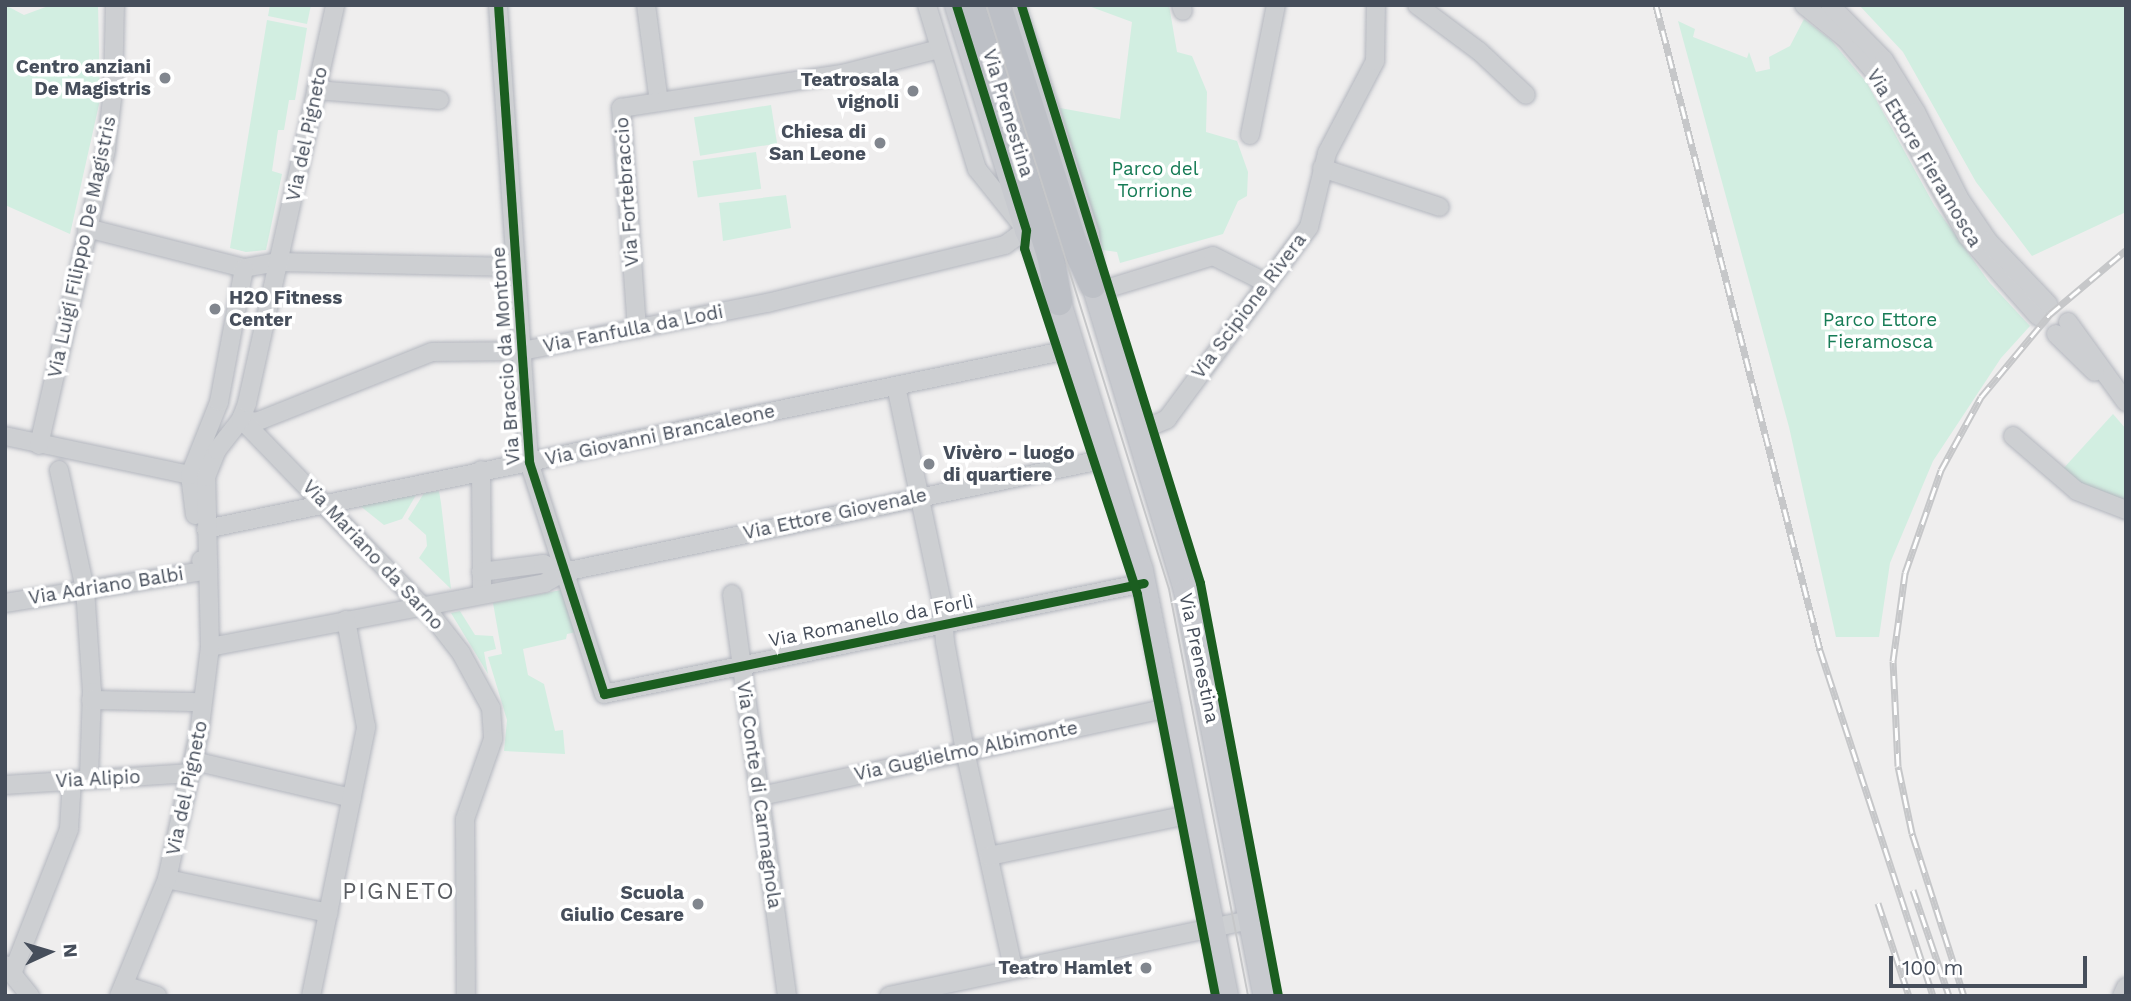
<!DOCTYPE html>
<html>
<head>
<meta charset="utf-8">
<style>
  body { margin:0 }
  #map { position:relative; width:2131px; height:1001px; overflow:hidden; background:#efeeee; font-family:"Work Sans",sans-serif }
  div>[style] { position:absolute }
  .green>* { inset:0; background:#d2eee1; transform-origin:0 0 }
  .roads { filter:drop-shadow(0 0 2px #b3b6be) drop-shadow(0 0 2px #b3b6be) }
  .minor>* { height:18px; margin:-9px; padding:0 9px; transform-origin:9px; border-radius:9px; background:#cdcfd2 }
  .major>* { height:23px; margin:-11.5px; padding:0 11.5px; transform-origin:11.5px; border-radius:11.5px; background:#c8cacf }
  .highway>* { height:26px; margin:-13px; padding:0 13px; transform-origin:13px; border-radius:13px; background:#bdc0c6 }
  .tram>* { height:2px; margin:-1px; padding:0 1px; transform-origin:1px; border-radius:1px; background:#c6c7c9 }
  .rail>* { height:7px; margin-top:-3.5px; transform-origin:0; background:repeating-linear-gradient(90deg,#fff 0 13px,#c6c7c9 0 26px); box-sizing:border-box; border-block:2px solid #c6c7c9 }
  .cycleway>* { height:9px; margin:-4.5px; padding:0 4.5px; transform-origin:4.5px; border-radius:4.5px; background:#1b5e20 }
  .dots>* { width:19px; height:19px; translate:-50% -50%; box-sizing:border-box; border:4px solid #fff; border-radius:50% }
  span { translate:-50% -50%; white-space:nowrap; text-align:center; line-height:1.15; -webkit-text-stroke:7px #fff; paint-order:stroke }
  .poi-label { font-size:19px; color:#464e5b; font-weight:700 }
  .right { translate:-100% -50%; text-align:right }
  .left { translate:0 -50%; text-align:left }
  .street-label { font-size:19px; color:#464e5b }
  .park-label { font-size:19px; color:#177c56 }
  .quarter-label { font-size:23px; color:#5a5d62; letter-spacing:2px }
  .frame { position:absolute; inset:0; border:7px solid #464e5b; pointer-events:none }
  .north { position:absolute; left:14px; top:917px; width:70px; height:70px; -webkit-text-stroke:5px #fff; paint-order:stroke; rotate:86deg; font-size:19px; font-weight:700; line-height:28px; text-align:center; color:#464e5b }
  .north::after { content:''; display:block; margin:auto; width:24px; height:32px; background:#464e5b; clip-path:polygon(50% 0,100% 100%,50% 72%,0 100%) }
  .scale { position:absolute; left:1889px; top:956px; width:198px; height:32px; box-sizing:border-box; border:4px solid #464e5b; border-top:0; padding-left:9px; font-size:21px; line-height:24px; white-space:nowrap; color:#464e5b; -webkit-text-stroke:5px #fff; paint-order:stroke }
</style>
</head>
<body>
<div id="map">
  <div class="green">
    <div style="clip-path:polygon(5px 5px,24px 15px,51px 5px,98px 5px,100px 100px,70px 234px,5px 205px)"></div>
    <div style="clip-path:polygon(270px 5px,311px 5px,307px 24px,268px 16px)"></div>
    <div style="clip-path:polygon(1086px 5px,1169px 5px,1177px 52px,1192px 56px,1207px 92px,1206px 132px,1237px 141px,1248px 172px,1247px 196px,1238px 201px,1223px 234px,1120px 263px,1117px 252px,1103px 250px,1060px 108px,1120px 119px,1132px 22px)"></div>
    <div style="clip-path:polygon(1859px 5px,2126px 5px,2126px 212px,2032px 256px,1976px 182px,1903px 52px)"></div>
    <div style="clip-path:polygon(1804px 19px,1831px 40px,1867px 83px,1934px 205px,1989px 282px,2030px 326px,2001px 358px,1933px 461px,1890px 563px,1879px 637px,1836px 637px,1789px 427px,1678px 21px,1695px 29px,1693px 37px,1747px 58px,1749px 52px,1756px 72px,1770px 69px,1769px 57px,1790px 46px)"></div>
    <div style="clip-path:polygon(267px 20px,307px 28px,295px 100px,289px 100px,284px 130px,278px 130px,272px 171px,282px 174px,266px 250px,246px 252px,230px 248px)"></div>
    <div style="left:771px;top:105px;width:39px;height:78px;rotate:81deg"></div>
    <div style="left:756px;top:152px;width:37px;height:64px;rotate:82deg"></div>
    <div style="clip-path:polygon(786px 195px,791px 228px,723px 241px,719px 203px)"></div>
    <div style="clip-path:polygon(2113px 414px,2126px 429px,2126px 506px,2087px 491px,2062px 470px)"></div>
    <div style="clip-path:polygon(439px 491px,441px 503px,451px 589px,419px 558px,427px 546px,426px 535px,408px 519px,424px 493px)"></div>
    <div style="clip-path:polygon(416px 495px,402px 519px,384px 525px,359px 505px)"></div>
    <div style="clip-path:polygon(561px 590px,576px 632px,567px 634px,566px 639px,523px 649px,528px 675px,544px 684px,555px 731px,563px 730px,565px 754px,504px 751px,507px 720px,488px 657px,502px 654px,493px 603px)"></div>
    <div style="clip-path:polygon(460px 611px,475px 635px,493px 636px,496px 649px,484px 652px,488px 674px,451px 613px)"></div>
  </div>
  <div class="roads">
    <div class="minor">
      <div style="left:498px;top:5px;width:458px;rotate:86.1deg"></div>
      <div style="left:529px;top:462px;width:244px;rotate:72.1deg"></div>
      <div style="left:604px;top:694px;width:551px;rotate:-11.62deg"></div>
      <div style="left:646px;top:5px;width:98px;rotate:82.4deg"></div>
      <div style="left:1181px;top:5px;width:6px;rotate:72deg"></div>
      <div style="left:1417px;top:5px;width:77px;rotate:36.6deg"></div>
      <div style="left:1479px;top:51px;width:64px;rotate:43.1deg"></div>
      <div style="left:1804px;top:5px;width:54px;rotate:39deg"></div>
      <div style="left:1846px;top:39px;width:46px;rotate:49.4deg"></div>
      <div style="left:1876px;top:74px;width:186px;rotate:60.7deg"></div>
      <div style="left:1967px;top:236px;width:108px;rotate:48.4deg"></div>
      <div style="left:1830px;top:5px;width:77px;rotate:45.5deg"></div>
      <div style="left:1884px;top:60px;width:61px;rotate:58.4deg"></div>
      <div style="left:1916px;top:112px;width:96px;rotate:63.4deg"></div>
      <div style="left:1959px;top:198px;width:52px;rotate:56deg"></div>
      <div style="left:1988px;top:241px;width:88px;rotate:46.4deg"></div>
      <div style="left:316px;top:90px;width:124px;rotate:4.6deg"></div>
      <div style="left:1250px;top:135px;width:133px;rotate:-78.7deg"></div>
      <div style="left:1322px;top:168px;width:124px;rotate:18.3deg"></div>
      <div style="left:87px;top:228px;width:162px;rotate:14.3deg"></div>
      <div style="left:244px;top:268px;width:35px;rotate:-10deg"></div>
      <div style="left:278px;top:262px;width:238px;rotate:1.2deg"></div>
      <div style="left:1096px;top:292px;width:122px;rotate:-17.1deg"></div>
      <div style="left:1213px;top:256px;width:58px;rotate:26.6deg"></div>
      <div style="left:2068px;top:322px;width:99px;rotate:54.1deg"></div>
      <div style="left:637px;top:329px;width:222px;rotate:-94.1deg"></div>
      <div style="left:621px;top:108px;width:228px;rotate:-8.8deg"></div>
      <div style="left:846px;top:73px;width:96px;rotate:-14.5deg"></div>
      <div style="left:2056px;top:334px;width:54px;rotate:44.3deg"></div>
      <div style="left:896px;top:386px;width:221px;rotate:78deg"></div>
      <div style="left:942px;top:602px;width:40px;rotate:85.7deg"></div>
      <div style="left:945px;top:642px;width:111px;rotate:79.6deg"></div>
      <div style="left:965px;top:751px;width:222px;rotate:77.5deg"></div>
      <div style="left:241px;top:419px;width:15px;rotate:11deg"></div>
      <div style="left:256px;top:422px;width:189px;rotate:-21.7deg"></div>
      <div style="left:432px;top:352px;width:90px;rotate:-0.6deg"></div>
      <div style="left:522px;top:351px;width:250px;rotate:-11.1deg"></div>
      <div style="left:767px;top:303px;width:245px;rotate:-13.7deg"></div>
      <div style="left:1005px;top:245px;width:26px;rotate:-36deg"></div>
      <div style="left:1026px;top:230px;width:78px;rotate:-128.8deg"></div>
      <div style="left:977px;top:169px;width:171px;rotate:-107deg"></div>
      <div style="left:241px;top:419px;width:276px;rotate:45.9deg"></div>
      <div style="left:433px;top:617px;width:46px;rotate:52.1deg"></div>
      <div style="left:461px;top:653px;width:63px;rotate:61.4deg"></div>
      <div style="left:491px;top:708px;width:31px;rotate:86deg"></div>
      <div style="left:493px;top:739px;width:85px;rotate:109.3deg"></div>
      <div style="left:465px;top:819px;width:177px;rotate:89.7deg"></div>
      <div style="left:1137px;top:432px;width:33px;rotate:-23deg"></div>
      <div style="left:1167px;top:419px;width:239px;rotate:-53.5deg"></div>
      <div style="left:1309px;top:227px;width:76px;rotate:-76.3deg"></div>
      <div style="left:1327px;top:153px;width:104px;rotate:-62.4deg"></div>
      <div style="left:1375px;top:61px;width:56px;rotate:-89deg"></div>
      <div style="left:5px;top:436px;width:189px;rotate:11.9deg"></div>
      <div style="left:2013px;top:436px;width:84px;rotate:40.7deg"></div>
      <div style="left:2077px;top:491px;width:53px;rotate:21.2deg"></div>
      <div style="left:39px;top:445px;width:303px;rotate:-77.2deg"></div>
      <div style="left:106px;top:149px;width:58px;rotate:-83.1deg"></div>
      <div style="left:113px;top:91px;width:86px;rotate:-88.7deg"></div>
      <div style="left:59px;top:470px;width:122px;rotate:77.7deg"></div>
      <div style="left:85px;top:589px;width:103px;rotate:86.1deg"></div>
      <div style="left:92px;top:692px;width:87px;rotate:92deg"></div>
      <div style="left:481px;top:470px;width:123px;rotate:89.5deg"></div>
      <div style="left:195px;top:515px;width:40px;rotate:-97.1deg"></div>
      <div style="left:190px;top:475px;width:79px;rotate:-68.3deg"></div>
      <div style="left:219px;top:402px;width:136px;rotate:-79.4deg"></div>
      <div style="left:206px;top:529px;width:885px;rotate:-11.73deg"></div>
      <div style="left:481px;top:572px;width:63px;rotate:-7.4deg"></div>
      <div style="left:543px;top:564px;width:22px;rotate:21deg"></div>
      <div style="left:732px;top:594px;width:406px;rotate:82.2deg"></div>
      <div style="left:5px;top:603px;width:206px;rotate:-9.2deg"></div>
      <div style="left:208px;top:570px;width:12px;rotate:-125deg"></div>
      <div style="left:210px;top:647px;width:341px;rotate:-10.8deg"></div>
      <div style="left:545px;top:583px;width:22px;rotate:-30deg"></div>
      <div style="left:564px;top:572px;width:554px;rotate:-11.78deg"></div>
      <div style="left:91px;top:700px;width:104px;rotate:1.1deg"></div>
      <div style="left:194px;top:761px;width:162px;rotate:13.2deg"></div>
      <div style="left:5px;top:785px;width:187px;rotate:-3.7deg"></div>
      <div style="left:761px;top:796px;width:420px;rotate:-12.2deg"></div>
      <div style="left:989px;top:856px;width:207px;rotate:-11.7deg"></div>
      <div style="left:167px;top:879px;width:165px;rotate:11.9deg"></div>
      <div style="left:5px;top:965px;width:40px;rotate:51deg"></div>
      <div style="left:12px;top:974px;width:156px;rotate:-68.5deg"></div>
      <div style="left:69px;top:829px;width:49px;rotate:-86.5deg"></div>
      <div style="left:124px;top:985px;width:35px;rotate:18deg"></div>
      <div style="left:119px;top:996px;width:126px;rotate:-67.7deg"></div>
      <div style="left:167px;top:879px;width:148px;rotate:-77.6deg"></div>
      <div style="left:199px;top:734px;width:88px;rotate:-82.8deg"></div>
      <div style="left:210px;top:647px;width:170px;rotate:-91.3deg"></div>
      <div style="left:206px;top:477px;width:29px;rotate:-68deg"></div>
      <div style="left:217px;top:450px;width:39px;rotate:-52deg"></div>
      <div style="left:241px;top:419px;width:17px;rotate:-69deg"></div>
      <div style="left:247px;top:403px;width:408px;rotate:-77.5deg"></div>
      <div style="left:311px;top:996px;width:275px;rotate:-78.4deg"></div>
      <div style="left:366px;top:727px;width:109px;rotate:-100.6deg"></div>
      <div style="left:889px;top:996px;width:370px;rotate:-11.9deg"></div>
      <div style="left:2122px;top:996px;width:10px;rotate:-66deg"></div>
    </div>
    <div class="major">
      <div style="left:956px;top:5px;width:236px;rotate:72.7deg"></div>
      <div style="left:1026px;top:230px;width:79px;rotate:65.4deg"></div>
      <div style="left:1059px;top:302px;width:280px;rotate:73deg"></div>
      <div style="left:1141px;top:570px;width:434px;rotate:78.7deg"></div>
      <div style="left:1013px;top:5px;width:240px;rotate:72deg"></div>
      <div style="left:1087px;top:233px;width:52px;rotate:83.4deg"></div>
      <div style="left:1093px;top:285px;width:319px;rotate:73.2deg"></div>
      <div style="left:1185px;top:590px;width:414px;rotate:78.9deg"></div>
    </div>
    <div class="highway">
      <div style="left:971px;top:5px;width:262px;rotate:72.5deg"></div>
      <div style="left:1050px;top:255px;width:48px;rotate:79.2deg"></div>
      <div style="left:998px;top:5px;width:250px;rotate:72.3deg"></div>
      <div style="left:1074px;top:243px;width:46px;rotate:65.7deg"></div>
    </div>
  </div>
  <div class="tram">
    <div style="left:986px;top:5px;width:612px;rotate:72.6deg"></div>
    <div style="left:1169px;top:589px;width:415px;rotate:79deg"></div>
  </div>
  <div class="rail">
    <div style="left:1656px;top:5px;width:666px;rotate:75.73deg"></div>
    <div style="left:1820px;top:650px;width:364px;rotate:71.9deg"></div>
    <div style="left:1913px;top:890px;width:112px;rotate:71.2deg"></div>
    <div style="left:1878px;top:903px;width:98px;rotate:71.6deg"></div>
    <div style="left:1964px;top:996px;width:171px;rotate:-107.7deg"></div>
    <div style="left:1912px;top:833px;width:68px;rotate:-101.8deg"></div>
    <div style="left:1898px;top:766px;width:105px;rotate:-92.7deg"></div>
    <div style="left:1893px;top:661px;width:89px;rotate:-82.2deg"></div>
    <div style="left:1905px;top:573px;width:109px;rotate:-70.7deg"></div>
    <div style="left:1941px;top:470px;width:83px;rotate:-61.3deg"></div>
    <div style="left:1981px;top:397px;width:108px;rotate:-50.3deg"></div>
    <div style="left:2050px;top:314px;width:99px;rotate:-40.1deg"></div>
  </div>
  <div class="cycleway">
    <div style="left:498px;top:5px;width:458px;rotate:86.1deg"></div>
    <div style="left:529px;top:462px;width:244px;rotate:72.1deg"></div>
    <div style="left:604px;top:694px;width:551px;rotate:-11.62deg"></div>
    <div style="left:956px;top:5px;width:236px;rotate:72.7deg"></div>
    <div style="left:1026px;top:230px;width:18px;rotate:96deg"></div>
    <div style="left:1024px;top:248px;width:364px;rotate:71.9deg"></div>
    <div style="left:1137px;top:594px;width:409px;rotate:79deg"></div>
    <div style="left:1021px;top:5px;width:605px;rotate:72.79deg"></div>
    <div style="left:1200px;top:583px;width:420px;rotate:79.3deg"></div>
  </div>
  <div class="dots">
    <div style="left:165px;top:78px;background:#81868e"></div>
    <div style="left:913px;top:91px;background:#81868e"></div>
    <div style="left:880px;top:143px;background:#81868e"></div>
    <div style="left:215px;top:309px;background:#81868e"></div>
    <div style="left:929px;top:464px;background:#81868e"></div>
    <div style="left:698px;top:904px;background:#81868e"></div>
    <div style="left:1146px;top:968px;background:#81868e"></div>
  </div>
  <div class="poi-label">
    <span class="right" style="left:151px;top:78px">Centro anziani<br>De Magistris</span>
    <span class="right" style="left:899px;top:91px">Teatrosala<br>vignoli</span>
    <span class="right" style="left:866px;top:143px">Chiesa di<br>San Leone</span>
    <span class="left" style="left:229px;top:309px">H2O Fitness<br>Center</span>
    <span class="left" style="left:943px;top:464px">Vivèro - luogo<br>di quartiere</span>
    <span class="right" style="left:684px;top:904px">Scuola<br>Giulio Cesare</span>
    <span class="right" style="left:1132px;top:968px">Teatro Hamlet</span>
  </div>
  <div class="street-label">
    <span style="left:1008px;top:113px;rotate:73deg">Via Prenestina</span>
    <span style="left:307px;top:134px;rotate:-78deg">Via del Pigneto</span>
    <span style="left:1924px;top:158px;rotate:59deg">Via Ettore Fieramosca</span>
    <span style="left:627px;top:192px;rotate:-94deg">Via Fortebraccio</span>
    <span style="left:82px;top:247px;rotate:-78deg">Via Luigi Filippo De Magistris</span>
    <span style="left:1249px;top:306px;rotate:-53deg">Via Scipione Rivera</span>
    <span style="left:633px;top:329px;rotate:-11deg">Via Fanfulla da Lodi</span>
    <span style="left:506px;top:356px;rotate:-94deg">Via Braccio da Montone</span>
    <span style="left:660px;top:435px;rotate:-12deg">Via Giovanni Brancaleone</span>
    <span style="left:835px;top:514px;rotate:-12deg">Via Ettore Giovenale</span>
    <span style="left:373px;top:555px;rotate:47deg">Via Mariano da Sarno</span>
    <span style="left:106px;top:586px;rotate:-9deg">Via Adriano Balbi</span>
    <span style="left:871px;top:621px;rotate:-11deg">Via Romanello da Forlì</span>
    <span style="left:1199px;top:658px;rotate:78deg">Via Prenestina</span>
    <span style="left:966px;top:751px;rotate:-12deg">Via Guglielmo Albimonte</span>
    <span style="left:98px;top:779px;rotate:-3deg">Via Alipio</span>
    <span style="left:187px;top:788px;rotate:-78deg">Via del Pigneto</span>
    <span style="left:759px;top:795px;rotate:82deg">Via Conte di Carmagnola</span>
  </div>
  <div class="park-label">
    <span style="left:1155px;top:180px">Parco del<br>Torrione</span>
    <span style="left:1880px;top:331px">Parco Ettore<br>Fieramosca</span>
  </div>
  <div class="quarter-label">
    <span style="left:399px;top:892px">PIGNETO</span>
  </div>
  <div class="frame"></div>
  <div class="north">N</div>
  <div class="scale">100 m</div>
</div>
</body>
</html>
